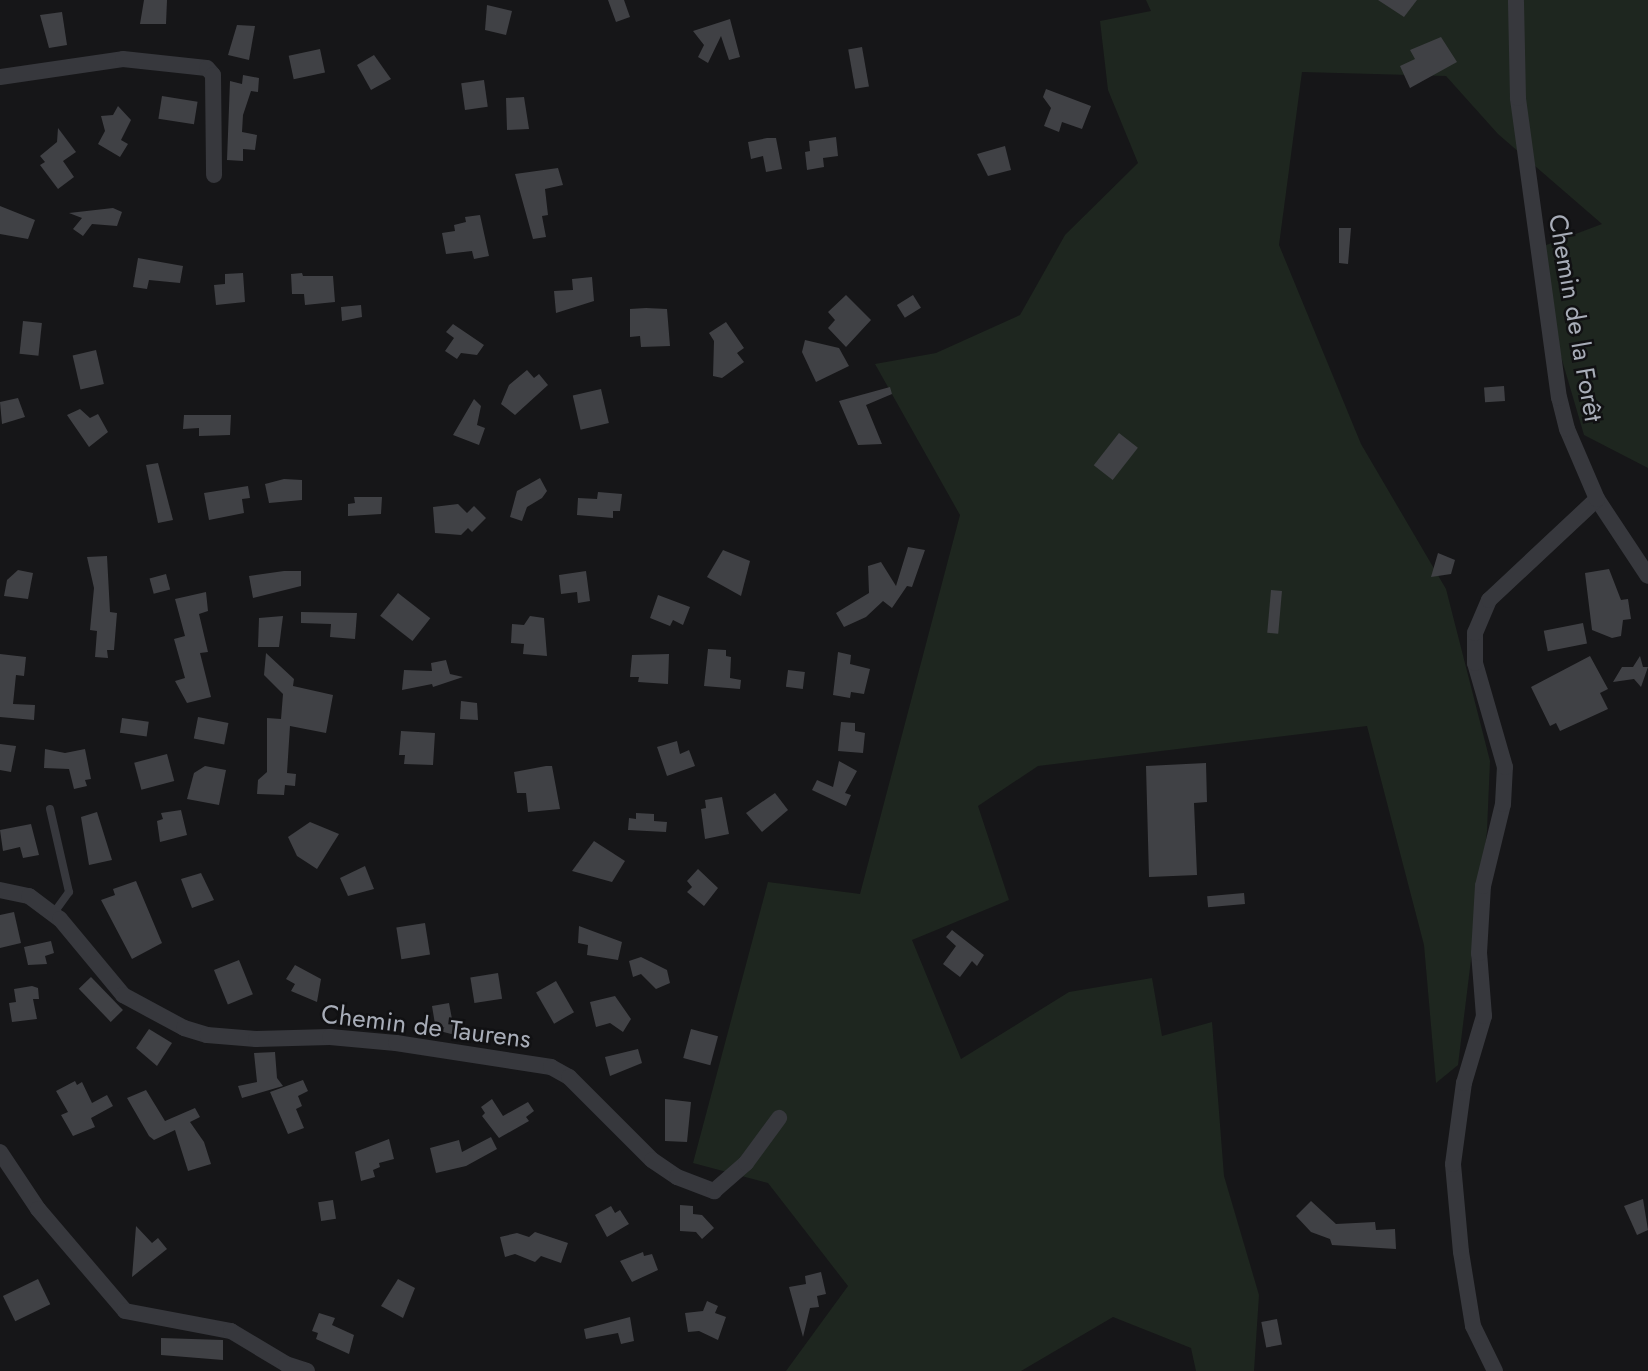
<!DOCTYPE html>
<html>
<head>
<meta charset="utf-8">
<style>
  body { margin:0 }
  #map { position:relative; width:1648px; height:1371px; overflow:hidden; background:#161618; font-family:Jost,sans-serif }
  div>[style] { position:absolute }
  .green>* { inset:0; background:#1e261f }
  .building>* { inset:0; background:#404145; transform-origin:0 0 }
  .service>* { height:8px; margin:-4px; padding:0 4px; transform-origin:4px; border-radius:4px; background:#37383d }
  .minor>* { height:16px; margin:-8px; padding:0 8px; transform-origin:8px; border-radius:8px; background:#37383d }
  span { translate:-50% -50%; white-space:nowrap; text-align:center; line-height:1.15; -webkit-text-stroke:5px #111113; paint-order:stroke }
  .street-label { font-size:26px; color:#a8adb8 }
</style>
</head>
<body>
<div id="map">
  <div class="green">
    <div style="clip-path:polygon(1146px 0,1648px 0,1648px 468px,1584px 435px,1555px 336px,1541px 247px,1602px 224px,1498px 134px,1446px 76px,1302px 72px,1279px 245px,1361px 444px,1446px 589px,1490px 761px,1487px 831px,1458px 1065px,1436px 1083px,1424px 945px,1367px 726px,1038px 766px,978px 806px,1009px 900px,912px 940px,961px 1059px,1069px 992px,1152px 978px,1162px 1036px,1212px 1022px,1224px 1176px,1259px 1295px,1254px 1371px,1196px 1371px,1191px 1348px,1113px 1317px,1021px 1371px,786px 1371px,848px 1286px,768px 1183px,693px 1163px,768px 882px,860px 894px,960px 515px,875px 364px,936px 353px,1020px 315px,1065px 235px,1138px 163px,1108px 90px,1100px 21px,1151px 11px)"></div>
  </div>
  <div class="building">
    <div style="clip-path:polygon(144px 0,167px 0,166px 24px,140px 24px)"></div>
    <div style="clip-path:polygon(608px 0,624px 0,630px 17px,616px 22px)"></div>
    <div style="clip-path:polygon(1378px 0,1417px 0,1404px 17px)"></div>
    <div style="clip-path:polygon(487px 5px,512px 11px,506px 35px,485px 30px)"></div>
    <div style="clip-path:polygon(62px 12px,67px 45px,49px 48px,40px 15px)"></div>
    <div style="clip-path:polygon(730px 19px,740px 57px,729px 60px,721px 36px,708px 63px,698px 57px,704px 45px,693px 31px)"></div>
    <div style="clip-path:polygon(237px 25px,255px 26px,249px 60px,228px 55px)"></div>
    <div style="clip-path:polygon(1441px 37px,1457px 62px,1410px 88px,1400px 66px,1415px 59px,1410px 50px)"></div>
    <div style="left:862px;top:47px;width:40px;height:14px;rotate:80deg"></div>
    <div style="left:320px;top:49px;width:24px;height:32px;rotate:78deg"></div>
    <div style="clip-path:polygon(374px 55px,391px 79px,371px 90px,357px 65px)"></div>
    <div style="clip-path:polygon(243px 75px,259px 78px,258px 92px,251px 91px,243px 115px,242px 132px,257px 135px,255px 150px,243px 149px,243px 161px,227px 160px,230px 81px,242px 84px)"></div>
    <div style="left:484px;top:80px;width:27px;height:23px;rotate:82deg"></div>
    <div style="clip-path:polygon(1046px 89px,1091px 106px,1082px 129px,1062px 122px,1059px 132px,1044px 126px,1051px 108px,1043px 97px)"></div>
    <div style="left:162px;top:96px;width:36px;height:23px;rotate:9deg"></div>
    <div style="clip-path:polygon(524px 97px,529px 129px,507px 130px,506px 98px)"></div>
    <div style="clip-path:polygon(118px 106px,131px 120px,121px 140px,128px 144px,120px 157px,98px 144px,105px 131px,101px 116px,113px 115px)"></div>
    <div style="clip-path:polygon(58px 128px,76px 152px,63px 161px,74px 177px,58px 189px,40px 165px,45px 162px,40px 156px,57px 142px)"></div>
    <div style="clip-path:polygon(836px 137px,838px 156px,823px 158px,824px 167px,807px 170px,805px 152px,810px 151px,809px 141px)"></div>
    <div style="clip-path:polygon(767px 138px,776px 138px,782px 169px,766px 172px,763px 156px,751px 159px,748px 142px)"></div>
    <div style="clip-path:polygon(1005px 146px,1011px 170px,988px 176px,977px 154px)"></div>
    <div style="clip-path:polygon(558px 168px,563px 185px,545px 189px,548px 215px,542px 216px,546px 237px,533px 239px,515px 174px)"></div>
    <div style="clip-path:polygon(0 206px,35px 220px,28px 239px,0 234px)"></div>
    <div style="clip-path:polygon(113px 208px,122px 212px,117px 226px,92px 224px,83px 236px,73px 229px,82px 218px,69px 213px)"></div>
    <div style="clip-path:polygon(480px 215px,489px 256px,474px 259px,472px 251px,446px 254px,442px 233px,455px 231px,454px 225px,466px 222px,465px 217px)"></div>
    <div style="clip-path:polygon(1339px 228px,1351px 228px,1348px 264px,1339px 263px)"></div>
    <div style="clip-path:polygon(138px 258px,183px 266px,180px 283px,149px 280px,147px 289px,133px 287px)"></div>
    <div style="clip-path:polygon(243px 273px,245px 302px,216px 305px,214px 285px,225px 284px,225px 274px)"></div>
    <div style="clip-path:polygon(302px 273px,303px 276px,333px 276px,335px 302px,305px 305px,304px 294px,292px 294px,291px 274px)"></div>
    <div style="clip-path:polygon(592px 277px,594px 301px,556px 313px,554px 291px,573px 290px,572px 279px)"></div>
    <div style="clip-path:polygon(846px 295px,871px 320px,846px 347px,828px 328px,835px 320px,828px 312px)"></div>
    <div style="left:913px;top:295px;width:15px;height:19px;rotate:58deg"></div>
    <div style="clip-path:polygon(361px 305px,362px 317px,342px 321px,341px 307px)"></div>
    <div style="clip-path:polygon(646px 308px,667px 309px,670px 346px,641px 347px,640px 336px,630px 337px,630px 309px)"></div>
    <div style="left:23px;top:321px;width:19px;height:33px;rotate:6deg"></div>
    <div style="clip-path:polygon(726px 322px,744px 348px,737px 353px,744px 362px,722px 378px,713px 376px,714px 341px,709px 333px)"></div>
    <div style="clip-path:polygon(453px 324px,484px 345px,477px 355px,461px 353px,457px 359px,445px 351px,454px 338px,446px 332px)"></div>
    <div style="clip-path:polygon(805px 340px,839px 348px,849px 366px,816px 382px,802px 352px)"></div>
    <div style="left:96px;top:350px;width:35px;height:24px;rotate:77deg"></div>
    <div style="clip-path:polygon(527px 370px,534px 378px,539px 374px,548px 385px,515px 415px,501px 404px,509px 385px)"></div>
    <div style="left:1504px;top:386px;width:15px;height:20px;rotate:86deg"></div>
    <div style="clip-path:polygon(890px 387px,892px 394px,866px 405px,882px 444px,858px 445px,839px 401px)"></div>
    <div style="left:601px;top:389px;width:35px;height:29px;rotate:77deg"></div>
    <div style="clip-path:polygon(18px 398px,25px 417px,2px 424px,0 402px)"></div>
    <div style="clip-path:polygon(474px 399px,481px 406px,477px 425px,485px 428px,479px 445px,453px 435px)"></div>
    <div style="clip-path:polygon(80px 409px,90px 418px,98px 414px,108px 432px,89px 447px,67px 415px)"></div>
    <div style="clip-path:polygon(184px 415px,231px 415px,230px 435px,199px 436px,199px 428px,183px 429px)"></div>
    <div style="left:1119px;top:433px;width:24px;height:41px;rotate:38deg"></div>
    <div style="clip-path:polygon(158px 463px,173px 520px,158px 523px,146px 465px)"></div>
    <div style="clip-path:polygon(540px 478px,547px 491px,542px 498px,527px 507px,522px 521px,510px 517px,517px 491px)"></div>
    <div style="clip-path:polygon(284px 479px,302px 480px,302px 500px,269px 503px,265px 484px)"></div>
    <div style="clip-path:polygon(248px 486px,250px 498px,242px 499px,244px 513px,209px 520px,204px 493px)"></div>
    <div style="clip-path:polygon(598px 492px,622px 494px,620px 511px,613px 511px,613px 518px,577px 515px,578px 498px,597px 499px)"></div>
    <div style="clip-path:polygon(354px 497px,382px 497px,381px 514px,348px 516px,348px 504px,355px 503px)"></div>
    <div style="clip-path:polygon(458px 504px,467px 513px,474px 506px,486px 518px,472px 532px,468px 528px,461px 535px,435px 533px,433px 507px)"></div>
    <div style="clip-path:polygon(908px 547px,925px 550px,912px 587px,907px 586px,892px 608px,883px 601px,866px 617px,844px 627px,836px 613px,869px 593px,868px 566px,881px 562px,896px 586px)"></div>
    <div style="clip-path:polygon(723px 550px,750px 561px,741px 596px,707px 577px)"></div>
    <div style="clip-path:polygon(1438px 553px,1455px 560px,1451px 574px,1431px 577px)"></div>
    <div style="clip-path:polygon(107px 556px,110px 612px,117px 613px,114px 650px,107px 650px,108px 658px,95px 657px,97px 631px,90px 630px,94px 588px,87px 557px)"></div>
    <div style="clip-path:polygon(1609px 569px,1621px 600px,1628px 599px,1631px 619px,1623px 620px,1621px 636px,1612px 638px,1592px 630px,1585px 573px)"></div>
    <div style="clip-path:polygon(18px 570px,33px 573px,28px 599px,4px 596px,7px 580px)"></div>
    <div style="clip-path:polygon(284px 571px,301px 571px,301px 586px,253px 598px,249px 576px)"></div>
    <div style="clip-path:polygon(586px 571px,590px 601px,578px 603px,577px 592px,561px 594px,559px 575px)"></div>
    <div style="left:166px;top:574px;width:16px;height:17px;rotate:75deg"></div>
    <div style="left:1271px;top:590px;width:11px;height:43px;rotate:5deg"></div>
    <div style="clip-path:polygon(206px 592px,208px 611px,199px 614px,208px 652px,200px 653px,211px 697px,187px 703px,175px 681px,185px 678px,174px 639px,185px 636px,175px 599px)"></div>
    <div style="left:398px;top:593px;width:41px;height:29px;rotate:38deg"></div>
    <div style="clip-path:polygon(658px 595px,690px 607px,683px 625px,673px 620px,670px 626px,650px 618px)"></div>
    <div style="clip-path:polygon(301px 612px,357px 613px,355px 639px,330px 637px,331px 624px,301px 623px)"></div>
    <div style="clip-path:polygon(283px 616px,279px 647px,258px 647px,259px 618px)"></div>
    <div style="clip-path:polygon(530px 616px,544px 618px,547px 656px,523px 654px,524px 644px,511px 643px,512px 624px,524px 625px)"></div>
    <div style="left:1583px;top:623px;width:21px;height:40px;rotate:79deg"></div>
    <div style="clip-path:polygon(708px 649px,726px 650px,726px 656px,731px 657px,730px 678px,741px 680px,740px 689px,704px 686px)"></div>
    <div style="clip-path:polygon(838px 652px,851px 655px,850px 664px,870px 669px,864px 694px,851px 692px,850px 698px,833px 695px)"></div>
    <div style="clip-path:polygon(266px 653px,294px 679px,293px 686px,333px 695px,326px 733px,290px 726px,287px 773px,296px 774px,295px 786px,285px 785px,284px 795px,257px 794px,258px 780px,267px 772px,267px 718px,281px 719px,283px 694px,264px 675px)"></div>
    <div style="clip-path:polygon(0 654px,26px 657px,24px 676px,16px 675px,13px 704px,35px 705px,34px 720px,0 717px)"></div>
    <div style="clip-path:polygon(669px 654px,668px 684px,638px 682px,639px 677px,630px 677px,632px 655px)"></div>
    <div style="clip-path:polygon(1590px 656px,1608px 689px,1600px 693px,1608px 709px,1560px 731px,1556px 723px,1550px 726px,1531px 687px)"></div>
    <div style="clip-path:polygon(1640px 656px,1643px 667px,1648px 667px,1641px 687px,1634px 679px,1613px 682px,1622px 667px,1633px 667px)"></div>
    <div style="clip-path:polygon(446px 660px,450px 674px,463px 677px,433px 687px,432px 684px,402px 690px,404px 670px,432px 671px,431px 663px)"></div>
    <div style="left:788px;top:670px;width:17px;height:17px;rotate:7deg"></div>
    <div style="clip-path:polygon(461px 701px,477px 703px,478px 720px,460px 719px)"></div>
    <div style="left:198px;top:717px;width:31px;height:22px;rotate:11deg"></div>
    <div style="left:122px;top:718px;width:27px;height:15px;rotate:8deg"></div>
    <div style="clip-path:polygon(841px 722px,855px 723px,855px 731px,865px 733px,863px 753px,838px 751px)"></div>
    <div style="clip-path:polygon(401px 731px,435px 733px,433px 765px,404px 764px,405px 755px,399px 755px)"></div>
    <div style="clip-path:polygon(677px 741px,680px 754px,689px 750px,695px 766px,667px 776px,657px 747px)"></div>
    <div style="clip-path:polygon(0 744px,16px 746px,11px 772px,0 770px)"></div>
    <div style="clip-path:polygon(45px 749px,65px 753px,85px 749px,91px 779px,85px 780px,87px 786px,74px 789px,69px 769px,44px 768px)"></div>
    <div style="left:167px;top:754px;width:28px;height:34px;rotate:75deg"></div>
    <div style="clip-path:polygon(839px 761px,857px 771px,845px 793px,851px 795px,846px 806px,812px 790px,817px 780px,833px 787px)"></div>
    <div style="clip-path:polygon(1206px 763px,1207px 802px,1194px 803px,1197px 875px,1149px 877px,1146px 766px)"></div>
    <div style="clip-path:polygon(205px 766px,226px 770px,219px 805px,187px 799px,194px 773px)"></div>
    <div style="clip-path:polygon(546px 766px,552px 766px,560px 809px,528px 812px,526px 793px,517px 793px,514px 772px)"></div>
    <div style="clip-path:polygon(775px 793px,788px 810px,762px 832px,746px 813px)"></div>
    <div style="clip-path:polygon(722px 797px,729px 834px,705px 839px,701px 809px,706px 808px,705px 800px)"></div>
    <div style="clip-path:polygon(181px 810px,187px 835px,160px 842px,157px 821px,163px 819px,161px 813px)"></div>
    <div style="clip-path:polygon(97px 812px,112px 860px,89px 865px,81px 817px)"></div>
    <div style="clip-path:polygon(636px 813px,654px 814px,654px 821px,667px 822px,666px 832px,628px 830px,629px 818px,636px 819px)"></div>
    <div style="clip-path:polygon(310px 822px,339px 834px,317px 869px,297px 856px,288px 837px)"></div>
    <div style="clip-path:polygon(31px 824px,39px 855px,23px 858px,20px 847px,3px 851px,0 830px)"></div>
    <div style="clip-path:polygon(594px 841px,625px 861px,612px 882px,572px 871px)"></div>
    <div style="clip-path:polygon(365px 866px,374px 889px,348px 896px,340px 878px)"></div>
    <div style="clip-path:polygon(698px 869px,718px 888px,704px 906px,687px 892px,692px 887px,687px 881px)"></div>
    <div style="clip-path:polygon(201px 873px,214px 900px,192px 908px,181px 879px)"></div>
    <div style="clip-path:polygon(136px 881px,162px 943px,132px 959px,101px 900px,115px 895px,113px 889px)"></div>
    <div style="left:1244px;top:893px;width:11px;height:37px;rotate:85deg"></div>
    <div style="clip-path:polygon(14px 912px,21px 943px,0 948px,0 915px)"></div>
    <div style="left:425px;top:923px;width:32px;height:29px;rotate:81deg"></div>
    <div style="clip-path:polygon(579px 926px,622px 942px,618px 960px,587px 955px,588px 945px,578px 943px)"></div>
    <div style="clip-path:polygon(952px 930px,984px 955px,977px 966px,972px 961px,960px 977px,943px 964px,956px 946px,946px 937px)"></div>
    <div style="clip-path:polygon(51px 941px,54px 953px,45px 956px,47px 964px,28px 965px,24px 947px)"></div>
    <div style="clip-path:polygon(641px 957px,667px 970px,670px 983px,656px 989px,641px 974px,633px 977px,629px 961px)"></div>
    <div style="left:239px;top:960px;width:37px;height:27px;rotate:68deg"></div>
    <div style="clip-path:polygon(295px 965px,321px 979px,317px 1002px,291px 991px,295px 984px,286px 979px)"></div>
    <div style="left:498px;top:973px;width:26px;height:28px;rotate:81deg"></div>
    <div style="left:91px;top:977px;width:46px;height:17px;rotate:46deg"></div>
    <div style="left:556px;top:981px;width:36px;height:23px;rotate:60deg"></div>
    <div style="clip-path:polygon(32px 986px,38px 988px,39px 999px,33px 999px,37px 1019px,12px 1022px,9px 1003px,16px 1002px,14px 989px)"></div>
    <div style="clip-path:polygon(615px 996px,631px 1019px,623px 1032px,610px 1023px,596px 1027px,590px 1002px)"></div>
    <div style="clip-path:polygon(449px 1003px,455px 1035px,436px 1030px,432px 1006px)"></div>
    <div style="clip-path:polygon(149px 1029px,172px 1043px,157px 1066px,136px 1048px)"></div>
    <div style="left:691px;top:1029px;width:28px;height:30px;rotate:15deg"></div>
    <div style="clip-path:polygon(638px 1049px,642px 1063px,610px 1076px,605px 1057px)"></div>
    <div style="clip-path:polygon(275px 1052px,277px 1078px,283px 1086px,242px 1098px,238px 1086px,257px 1082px,254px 1053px)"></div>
    <div style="clip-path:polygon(303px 1080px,308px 1091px,298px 1096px,302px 1106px,296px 1109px,304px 1128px,288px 1134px,270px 1092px)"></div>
    <div style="clip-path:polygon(75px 1081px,77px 1085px,82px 1082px,92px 1103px,107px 1095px,113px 1106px,91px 1118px,95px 1127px,73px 1136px,61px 1115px,68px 1112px,56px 1091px)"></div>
    <div style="clip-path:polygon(146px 1090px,165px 1121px,195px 1108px,200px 1117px,190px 1122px,204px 1142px,211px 1164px,188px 1171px,175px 1130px,154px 1140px,149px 1136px,127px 1098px)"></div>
    <div style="clip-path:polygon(492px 1099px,503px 1116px,528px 1102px,534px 1111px,526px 1117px,529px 1121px,499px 1138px,482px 1116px,485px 1113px,481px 1107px)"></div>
    <div style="clip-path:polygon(665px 1099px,691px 1102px,687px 1142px,665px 1141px)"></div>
    <div style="clip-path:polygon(491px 1137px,497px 1149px,466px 1166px,436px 1173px,430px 1148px,459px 1140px,462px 1152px)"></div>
    <div style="clip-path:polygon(389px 1139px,394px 1159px,379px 1163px,380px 1167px,373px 1170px,375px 1177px,361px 1181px,355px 1152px)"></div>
    <div style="clip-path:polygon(1643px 1199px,1648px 1230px,1637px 1235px,1624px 1206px)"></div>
    <div style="left:333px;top:1200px;width:19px;height:15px;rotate:81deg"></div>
    <div style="clip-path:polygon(1311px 1201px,1336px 1224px,1375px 1222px,1376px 1230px,1395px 1229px,1396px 1249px,1332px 1245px,1330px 1239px,1311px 1232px,1296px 1216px)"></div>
    <div style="clip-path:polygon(680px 1205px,693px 1206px,693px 1214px,702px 1215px,714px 1228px,702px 1239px,696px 1232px,680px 1231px)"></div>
    <div style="clip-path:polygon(611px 1206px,615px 1213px,620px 1210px,629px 1224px,607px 1237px,595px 1215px)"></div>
    <div style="clip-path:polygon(136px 1226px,152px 1243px,158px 1238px,167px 1249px,132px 1277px)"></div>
    <div style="clip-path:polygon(535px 1232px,568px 1243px,561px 1263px,541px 1256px,535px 1262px,515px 1254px,505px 1257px,500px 1237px,517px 1233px,529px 1237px)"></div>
    <div style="clip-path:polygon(643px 1252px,644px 1256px,652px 1254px,658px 1270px,632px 1282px,620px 1261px)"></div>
    <div style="clip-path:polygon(821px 1272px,826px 1294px,817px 1296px,819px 1307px,810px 1308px,803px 1337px,789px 1287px,806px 1284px,805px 1276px)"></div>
    <div style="left:38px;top:1279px;width:28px;height:39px;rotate:64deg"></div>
    <div style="clip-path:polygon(398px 1279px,415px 1288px,403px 1318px,381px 1306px)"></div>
    <div style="clip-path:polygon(707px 1301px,718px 1306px,715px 1313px,726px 1317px,718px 1340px,699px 1331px,688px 1332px,685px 1313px,703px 1311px)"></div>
    <div style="clip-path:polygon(319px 1313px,335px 1318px,332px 1325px,354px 1335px,349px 1354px,316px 1339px,318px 1333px,312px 1331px)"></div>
    <div style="clip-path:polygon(630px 1317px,634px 1341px,621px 1344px,618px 1333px,586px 1339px,584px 1329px)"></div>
    <div style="left:1277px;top:1319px;width:26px;height:16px;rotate:79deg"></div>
    <div style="clip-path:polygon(161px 1338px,223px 1340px,223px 1360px,161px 1355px)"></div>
  </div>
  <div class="service">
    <div style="left:50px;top:809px;width:85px;rotate:77.1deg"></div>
    <div style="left:69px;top:892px;width:27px;rotate:126deg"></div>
  </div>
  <div class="minor">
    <div style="left:0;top:77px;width:124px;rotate:-8.3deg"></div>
    <div style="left:123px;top:59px;width:84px;rotate:6.1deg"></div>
    <div style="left:207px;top:68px;width:9px;rotate:49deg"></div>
    <div style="left:213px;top:75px;width:100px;rotate:89.4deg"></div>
    <div style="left:1597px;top:499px;width:92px;rotate:56.5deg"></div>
    <div style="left:0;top:890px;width:30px;rotate:12deg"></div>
    <div style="left:29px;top:896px;width:39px;rotate:37deg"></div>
    <div style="left:60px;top:919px;width:99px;rotate:50.3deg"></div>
    <div style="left:123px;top:995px;width:69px;rotate:28.4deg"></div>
    <div style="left:184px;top:1028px;width:24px;rotate:17deg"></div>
    <div style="left:207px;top:1035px;width:49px;rotate:4.7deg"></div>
    <div style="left:256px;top:1039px;width:74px;rotate:-1.5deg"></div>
    <div style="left:330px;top:1037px;width:66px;rotate:5.2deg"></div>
    <div style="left:396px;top:1043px;width:157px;rotate:8.8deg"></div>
    <div style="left:551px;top:1067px;width:21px;rotate:29deg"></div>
    <div style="left:569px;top:1077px;width:117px;rotate:45deg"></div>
    <div style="left:652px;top:1160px;width:30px;rotate:34deg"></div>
    <div style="left:677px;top:1177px;width:40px;rotate:21deg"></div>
    <div style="left:714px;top:1191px;width:43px;rotate:-41.2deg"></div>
    <div style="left:746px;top:1163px;width:56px;rotate:-53.7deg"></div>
    <div style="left:0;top:1152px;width:69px;rotate:56.3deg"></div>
    <div style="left:38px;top:1209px;width:134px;rotate:49.5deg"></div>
    <div style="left:125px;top:1311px;width:108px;rotate:10.7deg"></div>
    <div style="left:231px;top:1331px;width:64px;rotate:31deg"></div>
    <div style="left:286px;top:1364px;width:22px;rotate:18deg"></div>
    <div style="left:1495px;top:1371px;width:50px;rotate:-116.1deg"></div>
    <div style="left:1473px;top:1326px;width:75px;rotate:-99.2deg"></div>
    <div style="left:1461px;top:1252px;width:88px;rotate:-95.2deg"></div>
    <div style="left:1453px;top:1164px;width:82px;rotate:-82.3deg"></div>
    <div style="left:1464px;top:1083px;width:70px;rotate:-73.4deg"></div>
    <div style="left:1484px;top:1016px;width:63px;rotate:-94.5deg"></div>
    <div style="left:1479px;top:953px;width:67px;rotate:-86.6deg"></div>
    <div style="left:1483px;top:886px;width:84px;rotate:-76.3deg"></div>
    <div style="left:1503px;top:804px;width:37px;rotate:-87deg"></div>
    <div style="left:1505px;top:767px;width:108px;rotate:-106.1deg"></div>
    <div style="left:1475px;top:663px;width:30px;rotate:-90deg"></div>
    <div style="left:1475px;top:633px;width:36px;rotate:-67deg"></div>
    <div style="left:1489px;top:600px;width:148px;rotate:-43.1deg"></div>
    <div style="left:1597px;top:499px;width:76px;rotate:-113.2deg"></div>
    <div style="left:1567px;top:429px;width:32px;rotate:-104deg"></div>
    <div style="left:1559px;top:398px;width:303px;rotate:-97.8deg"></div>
    <div style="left:1518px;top:98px;width:98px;rotate:-91.2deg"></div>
  </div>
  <div class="street-label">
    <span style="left:1575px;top:318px;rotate:80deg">Chemin de la Forêt</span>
    <span style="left:426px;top:1027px;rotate:7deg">Chemin de Taurens</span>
  </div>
</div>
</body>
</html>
